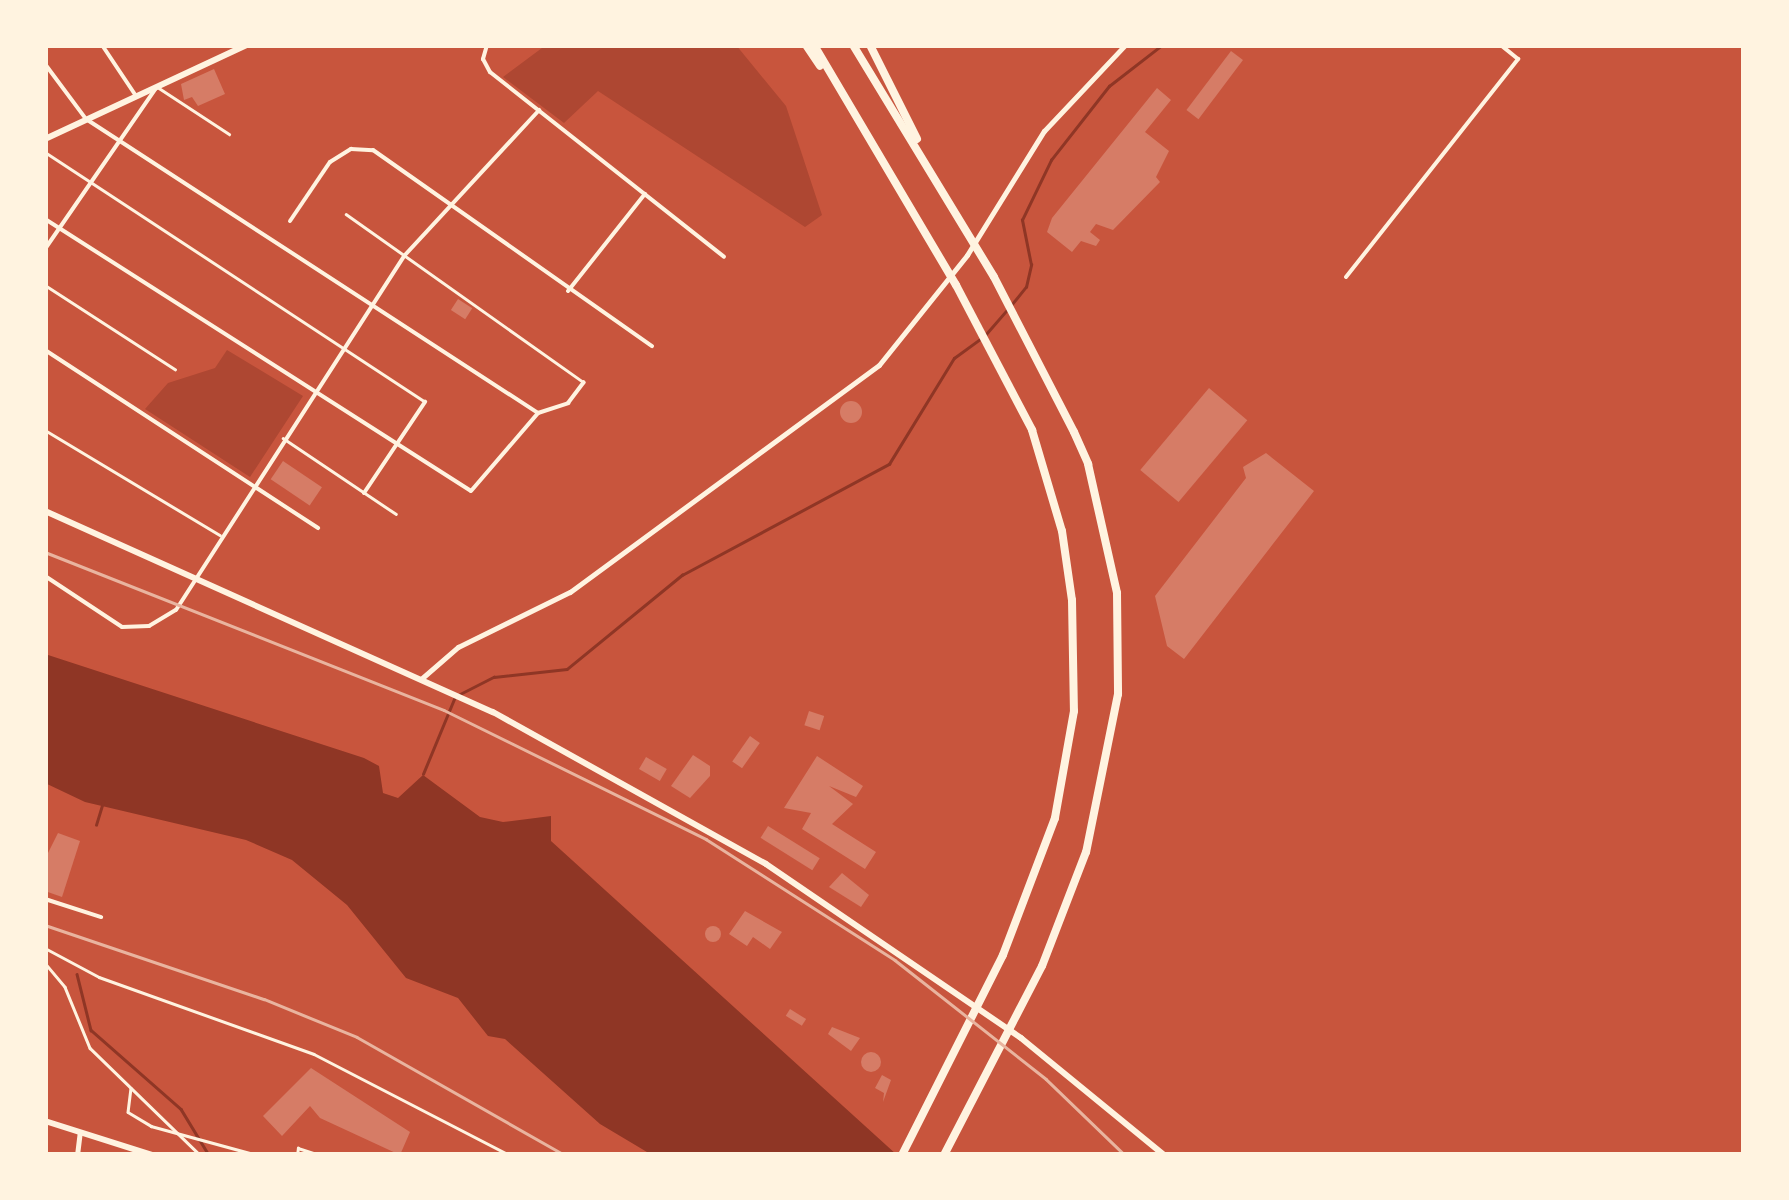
<!DOCTYPE html>
<html>
<head>
<meta charset="utf-8">
<style>
  body { margin:0 }
  #map { position:relative; width:1789px; height:1200px; overflow:hidden; background:#c8553d; font-family:"Noto Sans",sans-serif }
  div>[style] { position:absolute }
  .green>* { inset:0; background:#ae4732 }
  .water>* { inset:0; background:#8f3625 }
  .stream>* { height:2.5px; margin:-1.25px; padding:0 1.25px; transform-origin:1.25px; border-radius:1.25px; background:#8f3625 }
  .building>* { inset:0; background:#d67c66; transform-origin:0 0 }
  .round { border-radius:50% }
  .path>* { height:2.5px; margin:-1.25px; padding:0 1.25px; transform-origin:1.25px; border-radius:1.25px; background:#fff3e0 }
  .service>* { height:2.5px; margin:-1.25px; padding:0 1.25px; transform-origin:1.25px; border-radius:1.25px; background:#fff3e0 }
  .minor>* { height:4px; margin:-2px; padding:0 2px; transform-origin:2px; border-radius:2px; background:#fff3e0 }
  .tertiary>* { height:5px; margin:-2.5px; padding:0 2.5px; transform-origin:2.5px; border-radius:2.5px; background:#fff3e0 }
  .secondary>* { height:6px; margin:-3px; padding:0 3px; transform-origin:3px; border-radius:3px; background:#fff3e0 }
  .primary>* { height:6px; margin:-3px; padding:0 3px; transform-origin:3px; border-radius:3px; background:#fff3e0 }
  .motorway>* { height:8px; margin:-4px; padding:0 4px; transform-origin:4px; border-radius:4px; background:#fff3e0 }
  .rail>* { height:2.5px; margin:-1.25px; padding:0 1.25px; transform-origin:1.25px; border-radius:1.25px; background:#e9b49f }
  span { translate:-50% -50%; white-space:nowrap; text-align:center; line-height:1.15; -webkit-text-stroke:10px #fff3e0; paint-order:stroke }
  .frame { position:absolute; inset:0; border:48px solid #fff3e0; pointer-events:none }
</style>
</head>
<body>
<div id="map">
  <div class="green">
    <div style="clip-path:polygon(546px 45px,736px 45px,786px 106px,822px 215px,805px 227px,598px 91px,564px 123px,503px 77px)"></div>
    <div style="clip-path:polygon(227px 350px,303px 396px,250px 477px,145px 409px,168px 383px,215px 368px)"></div>
  </div>
  <div class="water">
    <div style="clip-path:polygon(45px 654px,364px 758px,379px 766px,383px 793px,398px 798px,423px 775px,480px 817px,503px 822px,551px 816px,551px 841px,897px 1155px,652px 1155px,600px 1124px,505px 1039px,488px 1036px,458px 998px,406px 978px,347px 905px,292px 860px,246px 840px,85px 802px,45px 783px)"></div>
  </div>
  <div class="stream">
    <div style="left:1012px;top:304px;width:22px;rotate:-51deg"></div>
    <div style="left:1026px;top:287px;width:23px;rotate:-77deg"></div>
    <div style="left:1031px;top:265px;width:46px;rotate:-101.3deg"></div>
    <div style="left:1022px;top:220px;width:67px;rotate:-64.2deg"></div>
    <div style="left:1051px;top:160px;width:94px;rotate:-51.9deg"></div>
    <div style="left:1109px;top:86px;width:67px;rotate:-37.7deg"></div>
    <div style="left:986px;top:334px;width:32px;rotate:-49deg"></div>
    <div style="left:460px;top:694px;width:38px;rotate:-27deg"></div>
    <div style="left:494px;top:677px;width:73px;rotate:-6.3deg"></div>
    <div style="left:567px;top:669px;width:149px;rotate:-39.3deg"></div>
    <div style="left:682px;top:575px;width:235px;rotate:-28.2deg"></div>
    <div style="left:889px;top:464px;width:124px;rotate:-58.5deg"></div>
    <div style="left:954px;top:358px;width:32px;rotate:-36deg"></div>
    <div style="left:423px;top:774px;width:81px;rotate:-67.5deg"></div>
    <div style="left:96px;top:825px;width:24px;rotate:-73deg"></div>
    <div style="left:77px;top:974px;width:58px;rotate:76deg"></div>
    <div style="left:91px;top:1030px;width:120px;rotate:41.3deg"></div>
    <div style="left:181px;top:1109px;width:54px;rotate:58.7deg"></div>
  </div>
  <div class="building">
    <div style="left:1231px;top:51px;width:15px;height:74px;rotate:37deg"></div>
    <div style="clip-path:polygon(214px 69px,225px 94px,198px 106px,192px 97px,184px 100px,181px 84px)"></div>
    <div style="clip-path:polygon(1157px 88px,1171px 100px,1145px 132px,1169px 151px,1156px 177px,1160px 182px,1113px 230px,1096px 224px,1090px 232px,1100px 240px,1096px 246px,1081px 241px,1072px 252px,1047px 232px,1052px 218px)"></div>
    <div style="left:458px;top:299px;width:17px;height:13px;rotate:33deg"></div>
    <div style="left:1209px;top:388px;width:50px;height:107px;rotate:40deg"></div>
    <div class="round" style="left:840px;top:401px;width:22px;height:22px"></div>
    <div style="clip-path:polygon(1266px 453px,1314px 491px,1184px 659px,1167px 646px,1155px 596px,1246px 478px,1243px 467px)"></div>
    <div style="left:283px;top:461px;width:47px;height:22px;rotate:34deg"></div>
    <div style="left:809px;top:711px;width:16px;height:15px;rotate:18deg"></div>
    <div style="left:750px;top:736px;width:12px;height:31px;rotate:35deg"></div>
    <div style="clip-path:polygon(693px 755px,710px 766px,710px 776px,690px 798px,671px 786px)"></div>
    <div style="clip-path:polygon(817px 756px,863px 786px,856px 797px,829px 786px,853px 804px,832px 824px,876px 852px,865px 869px,802px 829px,811px 813px,784px 808px)"></div>
    <div style="left:646px;top:757px;width:24px;height:14px;rotate:30deg"></div>
    <div style="left:768px;top:826px;width:61px;height:14px;rotate:32deg"></div>
    <div style="clip-path:polygon(58px 833px,80px 841px,62px 897px,45px 891px,45px 859px)"></div>
    <div style="clip-path:polygon(842px 873px,869px 895px,861px 907px,829px 887px)"></div>
    <div style="clip-path:polygon(745px 911px,782px 932px,770px 949px,753px 937px,747px 946px,729px 934px)"></div>
    <div class="round" style="left:705px;top:926px;width:16px;height:16px"></div>
    <div style="left:790px;top:1009px;width:19px;height:8px;rotate:32deg"></div>
    <div style="clip-path:polygon(832px 1027px,860px 1038px,851px 1051px,828px 1034px)"></div>
    <div class="round" style="left:861px;top:1052px;width:20px;height:20px"></div>
    <div style="clip-path:polygon(311px 1068px,410px 1132px,400px 1155px,320px 1118px,310px 1106px,282px 1136px,263px 1116px)"></div>
    <div style="clip-path:polygon(882px 1075px,891px 1080px,883px 1102px,884px 1093px,875px 1088px)"></div>
  </div>
  <div class="path">
    <div style="left:45px;top:948px;width:61px;rotate:28.2deg"></div>
    <div style="left:99px;top:977px;width:228px;rotate:19.7deg"></div>
    <div style="left:314px;top:1054px;width:220px;rotate:27.3deg"></div>
    <div style="left:45px;top:963px;width:31px;rotate:50deg"></div>
    <div style="left:65px;top:987px;width:66px;rotate:67.7deg"></div>
    <div style="left:90px;top:1048px;width:153px;rotate:44.2deg"></div>
    <div style="left:131px;top:1088px;width:24px;rotate:97deg"></div>
    <div style="left:128px;top:1112px;width:27px;rotate:31deg"></div>
    <div style="left:151px;top:1126px;width:110px;rotate:15.3deg"></div>
  </div>
  <div class="service">
    <div style="left:159px;top:88px;width:84px;rotate:33.3deg"></div>
    <div style="left:45px;top:152px;width:453px;rotate:33.3deg"></div>
    <div style="left:346px;top:214px;width:291px;rotate:35.3deg"></div>
    <div style="left:45px;top:285px;width:155px;rotate:32.9deg"></div>
    <div style="left:45px;top:430px;width:204px;rotate:31deg"></div>
    <div style="left:283px;top:438px;width:136px;rotate:33.9deg"></div>
    <div style="left:297px;top:1155px;width:7px;rotate:-82deg"></div>
    <div style="left:298px;top:1148px;width:23px;rotate:18deg"></div>
  </div>
  <div class="minor">
    <div style="left:102px;top:45px;width:61px;rotate:56.3deg"></div>
    <div style="left:487px;top:45px;width:15px;rotate:106deg"></div>
    <div style="left:483px;top:59px;width:15px;rotate:62deg"></div>
    <div style="left:490px;top:72px;width:298px;rotate:38.3deg"></div>
    <div style="left:45px;top:64px;width:69px;rotate:53.3deg"></div>
    <div style="left:86px;top:119px;width:539px;rotate:33.04deg"></div>
    <div style="left:45px;top:219px;width:505px;rotate:32.56deg"></div>
    <div style="left:471px;top:491px;width:103px;rotate:-49.3deg"></div>
    <div style="left:538px;top:413px;width:32px;rotate:-18deg"></div>
    <div style="left:568px;top:403px;width:26px;rotate:-53deg"></div>
    <div style="left:290px;top:221px;width:71px;rotate:-55.9deg"></div>
    <div style="left:330px;top:162px;width:25px;rotate:-32deg"></div>
    <div style="left:351px;top:149px;width:22px;rotate:3deg"></div>
    <div style="left:373px;top:150px;width:341px;rotate:35.1deg"></div>
    <div style="left:45px;top:249px;width:196px;rotate:-55.4deg"></div>
    <div style="left:1346px;top:277px;width:278px;rotate:-51.7deg"></div>
    <div style="left:1518px;top:59px;width:22px;rotate:-141deg"></div>
    <div style="left:568px;top:291px;width:124px;rotate:-51.6deg"></div>
    <div style="left:45px;top:350px;width:326px;rotate:33.1deg"></div>
    <div style="left:364px;top:493px;width:110px;rotate:-56.2deg"></div>
    <div style="left:45px;top:576px;width:92px;rotate:33.5deg"></div>
    <div style="left:122px;top:627px;width:27px;rotate:-2deg"></div>
    <div style="left:149px;top:626px;width:31px;rotate:-31deg"></div>
    <div style="left:176px;top:610px;width:421px;rotate:-57.2deg"></div>
    <div style="left:404px;top:256px;width:199px;rotate:-47.2deg"></div>
    <div style="left:45px;top:899px;width:59px;rotate:17.8deg"></div>
  </div>
  <div class="tertiary">
    <div style="left:421px;top:679px;width:49px;rotate:-40.9deg"></div>
    <div style="left:458px;top:647px;width:125px;rotate:-26.2deg"></div>
    <div style="left:570px;top:592px;width:383px;rotate:-36.3deg"></div>
    <div style="left:879px;top:365px;width:141px;rotate:-51.3deg"></div>
    <div style="left:967px;top:255px;width:146px;rotate:-58.2deg"></div>
    <div style="left:1044px;top:131px;width:118px;rotate:-46.7deg"></div>
    <div style="left:77px;top:1155px;width:23px;rotate:-83deg"></div>
  </div>
  <div class="secondary">
    <div style="left:45px;top:511px;width:491px;rotate:24.2deg"></div>
    <div style="left:493px;top:712px;width:312px;rotate:29.1deg"></div>
    <div style="left:766px;top:864px;width:309px;rotate:34.3deg"></div>
    <div style="left:1021px;top:1038px;width:185px;rotate:39.3deg"></div>
    <div style="left:45px;top:1121px;width:112px;rotate:17.6deg"></div>
  </div>
  <div class="primary">
    <div style="left:45px;top:139px;width:223px;rotate:-25deg"></div>
  </div>
  <div class="motorway">
    <div style="left:806px;top:45px;width:25px;rotate:56deg"></div>
    <div style="left:814px;top:45px;width:279px;rotate:59.4deg"></div>
    <div style="left:956px;top:285px;width:164px;rotate:62.3deg"></div>
    <div style="left:1032px;top:430px;width:105px;rotate:73.5deg"></div>
    <div style="left:1062px;top:531px;width:70px;rotate:81.8deg"></div>
    <div style="left:1072px;top:600px;width:111px;rotate:89deg"></div>
    <div style="left:1074px;top:711px;width:109px;rotate:100.1deg"></div>
    <div style="left:1055px;top:818px;width:147px;rotate:110.8deg"></div>
    <div style="left:1003px;top:955px;width:224px;rotate:116.8deg"></div>
    <div style="left:853px;top:45px;width:271px;rotate:58.7deg"></div>
    <div style="left:994px;top:277px;width:174px;rotate:62.7deg"></div>
    <div style="left:1074px;top:432px;width:35px;rotate:66deg"></div>
    <div style="left:1088px;top:464px;width:132px;rotate:77.3deg"></div>
    <div style="left:1117px;top:593px;width:101px;rotate:89.4deg"></div>
    <div style="left:1118px;top:694px;width:161px;rotate:101.4deg"></div>
    <div style="left:1086px;top:852px;width:122px;rotate:111.1deg"></div>
    <div style="left:1042px;top:966px;width:213px;rotate:117.4deg"></div>
    <div style="left:870px;top:45px;width:105px;rotate:63.4deg"></div>
  </div>
  <div class="rail">
    <div style="left:45px;top:552px;width:429px;rotate:21.6deg"></div>
    <div style="left:444px;top:710px;width:292px;rotate:26.2deg"></div>
    <div style="left:706px;top:839px;width:224px;rotate:32.6deg"></div>
    <div style="left:895px;top:960px;width:192px;rotate:38.2deg"></div>
    <div style="left:1046px;top:1079px;width:110px;rotate:43.9deg"></div>
    <div style="left:45px;top:925px;width:231px;rotate:18.7deg"></div>
    <div style="left:264px;top:999px;width:100px;rotate:22.2deg"></div>
    <div style="left:357px;top:1037px;width:239px;rotate:29.6deg"></div>
  </div>
  <div class="frame"></div>
</div>
</body>
</html>
